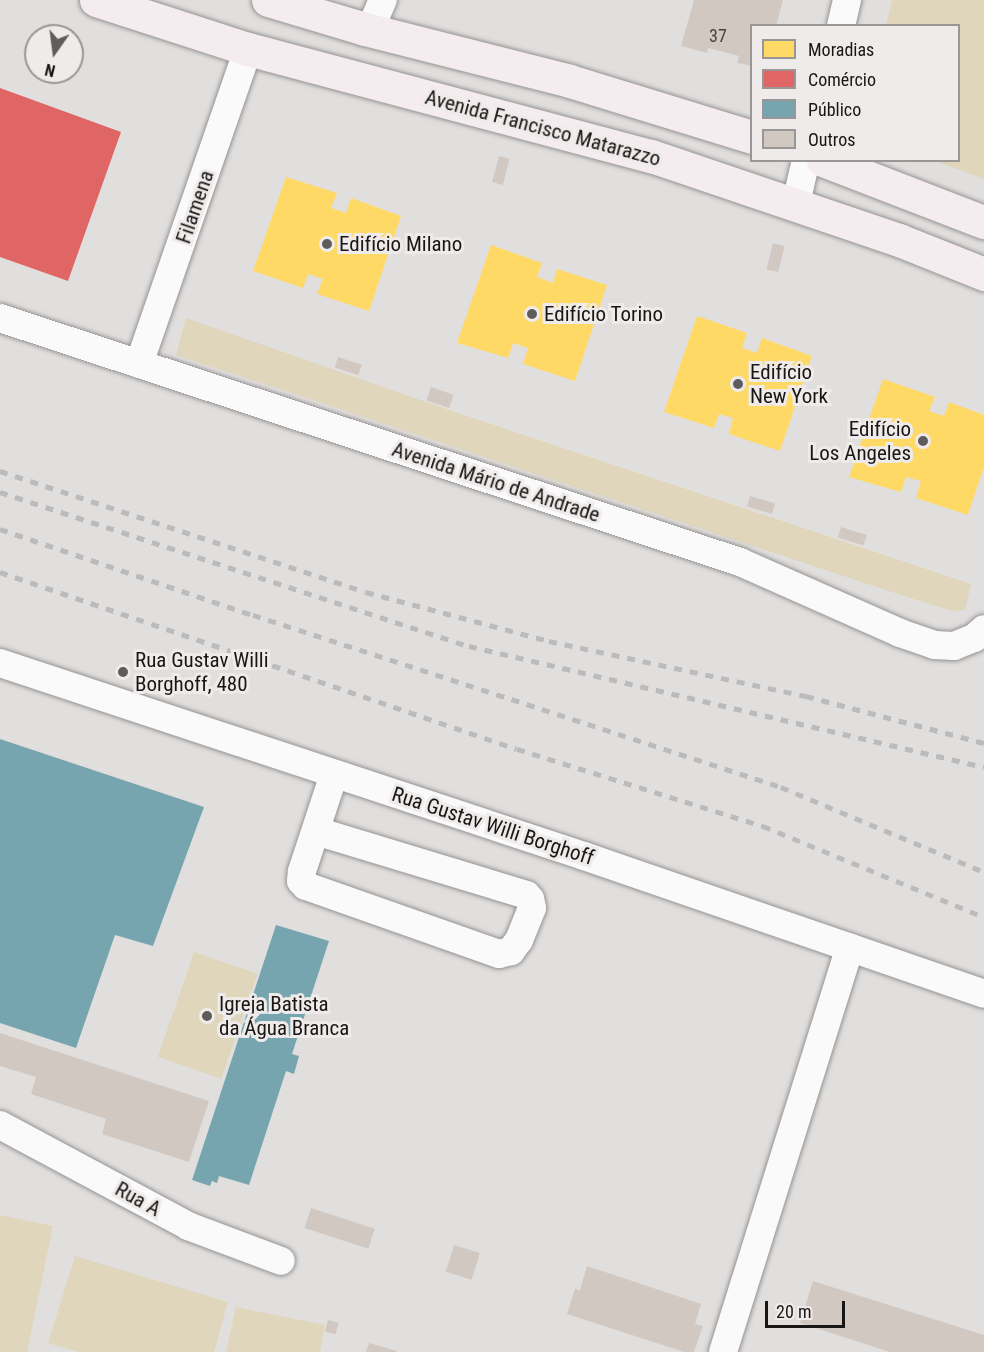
<!DOCTYPE html>
<html>
<head>
<meta charset="utf-8">
<style>
  body { margin:0 }
  #map { position:relative; width:984px; height:1352px; overflow:hidden; background:#e1dfde; font-family:"Roboto Condensed",sans-serif }
  div>[style] { position:absolute }
  .green>* { inset:0; background:#dfd6bc; transform-origin:0 0 }
  .homes>* { inset:0; background:#ffd966 }
  .shops>* { inset:0; background:#e06666 }
  .public>* { inset:0; background:#76a5af }
  .building>* { inset:0; background:#d1c8c2; transform-origin:0 0 }
  .roads { filter:drop-shadow(0 0 2px #959493) drop-shadow(0 0 2px #959493) }
  .minor>* { height:28px; margin:-14px; padding:0 14px; transform-origin:14px; border-radius:14px; background:#fafafa }
  .major>* { height:33px; margin:-16.5px; padding:0 16.5px; transform-origin:16.5px; border-radius:16.5px; background:#f4ecee }
  .rail>* { height:4.5px; margin-top:-2.25px; transform-origin:0; background:repeating-linear-gradient(90deg,#bcbbbb 0 8px,transparent 0 16px) }
  .dots>* { width:16px; height:16px; translate:-50% -50%; box-sizing:border-box; border:3px solid #efebea; border-radius:50% }
  span { translate:-50% -50%; white-space:nowrap; text-align:center; line-height:1.15; -webkit-text-stroke:6px #efebea; paint-order:stroke }
  .number-label { font-size:18px; color:#474442 }
  .number-label span { -webkit-text-stroke-width:0 }
  .street-label { font-size:21px; color:#181716 }
  .poi-label { font-size:21px; color:#181716 }
  .left { translate:0 -50%; text-align:left }
  .right { translate:-100% -50%; text-align:right }
  .legend { position:absolute; left:750px; top:24px; width:210px; height:138px; box-sizing:border-box; background:#efebea; border:2px solid #999695; margin:0; padding:8px 10px; list-style:none; font-size:18px; color:#181716 }
  .legend li { display:flex; align-items:center; gap:12px; height:30px }
  .legend b { width:30px; border:2px solid #999695 }
  .north { position:absolute; left:24px; top:24px; width:60px; height:60px; box-sizing:border-box; background:#efebea; border:2px solid #999695; border-radius:50%; rotate:194deg; font-size:16px; font-weight:700; line-height:24px; text-align:center; color:#181716 }
  .north::after { content:''; display:block; margin:auto; width:21px; height:27px; background:#5e5d5c; clip-path:polygon(50% 0,100% 100%,50% 72%,0 100%) }
  .scale { position:absolute; left:765px; top:1301px; width:80px; height:27px; box-sizing:border-box; border:3px solid #181716; border-top:0; padding-left:8px; font-size:18px; line-height:21px; white-space:nowrap; color:#181716; -webkit-text-stroke:4px #efebea; paint-order:stroke }
</style>
</head>
<body>
<div id="map">
  <div class="green">
    <div style="clip-path:polygon(892px 0,984px 0,984px 179px,935px 161px,958px 160px,958px 26px,886px 25px)"></div>
    <div style="clip-path:polygon(186px 318px,452px 411px,971px 584px,965px 610px,952px 611px,898px 594px,176px 355px)"></div>
    <div style="left:194px;top:952px;width:67px;height:111px;rotate:19deg"></div>
    <div style="clip-path:polygon(0 1215px,53px 1226px,27px 1352px,0 1352px)"></div>
    <div style="clip-path:polygon(75px 1256px,228px 1302px,214px 1352px,79px 1352px,48px 1343px)"></div>
    <div style="clip-path:polygon(236px 1307px,325px 1325px,320px 1352px,226px 1352px)"></div>
  </div>
  <div class="homes">
    <div style="clip-path:polygon(286px 177px,337px 193px,331px 208px,346px 213px,351px 198px,401px 216px,369px 311px,317px 294px,323px 279px,308px 274px,303px 288px,253px 271px)"></div>
    <div style="clip-path:polygon(491px 245px,542px 263px,537px 277px,553px 283px,557px 269px,607px 285px,575px 381px,523px 364px,528px 348px,513px 343px,508px 358px,457px 343px)"></div>
    <div style="clip-path:polygon(697px 316px,747px 333px,742px 348px,757px 353px,762px 338px,812px 356px,780px 451px,729px 434px,733px 418px,719px 414px,714px 428px,664px 412px)"></div>
    <div style="clip-path:polygon(883px 379px,935px 397px,929px 411px,944px 416px,949px 402px,984px 415px,984px 466px,968px 515px,916px 498px,921px 481px,906px 477px,901px 492px,849px 477px)"></div>
  </div>
  <div class="shops">
    <div style="clip-path:polygon(0 88px,121px 132px,68px 281px,0 257px)"></div>
  </div>
  <div class="public">
    <div style="clip-path:polygon(0 739px,204px 807px,153px 946px,115px 935px,76px 1048px,0 1023px)"></div>
    <div style="clip-path:polygon(276px 925px,329px 941px,292px 1054px,299px 1056px,294px 1074px,286px 1071px,249px 1185px,219px 1176px,217px 1183px,212px 1181px,210px 1186px,192px 1180px)"></div>
  </div>
  <div class="building">
    <div style="clip-path:polygon(694px 0,783px 0,776px 26px,752px 26px,752px 66px,737px 63px,739px 56px,708px 48px,707px 53px,681px 46px)"></div>
    <div style="left:499px;top:156px;width:11px;height:27px;rotate:15deg"></div>
    <div style="left:773px;top:243px;width:12px;height:27px;rotate:14deg"></div>
    <div style="left:338px;top:357px;width:25px;height:11px;rotate:18deg"></div>
    <div style="left:431px;top:387px;width:24px;height:14px;rotate:19deg"></div>
    <div style="left:750px;top:496px;width:26px;height:11px;rotate:16deg"></div>
    <div style="left:841px;top:527px;width:27px;height:11px;rotate:17deg"></div>
    <div style="clip-path:polygon(0 1033px,209px 1101px,189px 1162px,102px 1134px,106px 1119px,31px 1094px,36px 1077px,0 1066px)"></div>
    <div style="left:311px;top:1208px;width:67px;height:21px;rotate:18deg"></div>
    <div style="left:454px;top:1245px;width:27px;height:28px;rotate:17deg"></div>
    <div style="clip-path:polygon(587px 1266px,701px 1304px,695px 1324px,703px 1326px,694px 1352px,684px 1352px,567px 1314px,575px 1289px,580px 1290px)"></div>
    <div style="clip-path:polygon(813px 1281px,984px 1335px,984px 1352px,890px 1352px,800px 1323px)"></div>
    <div style="left:328px;top:1320px;width:11px;height:12px;rotate:15deg"></div>
    <div style="clip-path:polygon(369px 1343px,397px 1351px,397px 1352px,366px 1352px)"></div>
  </div>
  <div class="roads">
    <div class="minor">
      <div style="left:841px;top:26px;width:27px;rotate:-77deg"></div>
      <div style="left:370px;top:30px;width:33px;rotate:-67deg"></div>
      <div style="left:796px;top:203px;width:44px;rotate:-76.9deg"></div>
      <div style="left:0;top:318px;width:779px;rotate:18.25deg"></div>
      <div style="left:740px;top:562px;width:175px;rotate:23.9deg"></div>
      <div style="left:900px;top:633px;width:36px;rotate:19deg"></div>
      <div style="left:934px;top:645px;width:20px;rotate:3deg"></div>
      <div style="left:954px;top:646px;width:22px;rotate:-22deg"></div>
      <div style="left:974px;top:638px;width:13px;rotate:-42deg"></div>
      <div style="left:139px;top:364px;width:333px;rotate:-70.9deg"></div>
      <div style="left:0;top:663px;width:615px;rotate:18.29deg"></div>
      <div style="left:584px;top:856px;width:423px;rotate:19deg"></div>
      <div style="left:316px;top:831px;width:220px;rotate:16.9deg"></div>
      <div style="left:526px;top:895px;width:6px;rotate:45deg"></div>
      <div style="left:530px;top:899px;width:9px;rotate:77deg"></div>
      <div style="left:532px;top:908px;width:35px;rotate:112deg"></div>
      <div style="left:519px;top:940px;width:14px;rotate:126deg"></div>
      <div style="left:511px;top:951px;width:12px;rotate:166deg"></div>
      <div style="left:499px;top:954px;width:205px;rotate:-160.6deg"></div>
      <div style="left:306px;top:886px;width:7px;rotate:-135deg"></div>
      <div style="left:301px;top:881px;width:10px;rotate:-84deg"></div>
      <div style="left:302px;top:871px;width:102px;rotate:-71.7deg"></div>
      <div style="left:0;top:1125px;width:213px;rotate:28.2deg"></div>
      <div style="left:188px;top:1226px;width:99px;rotate:20.6deg"></div>
      <div style="left:723px;top:1352px;width:424px;rotate:-72.6deg"></div>
    </div>
    <div class="major">
      <div style="left:96px;top:0;width:160px;rotate:17.9deg"></div>
      <div style="left:248px;top:49px;width:417px;rotate:14.9deg"></div>
      <div style="left:651px;top:156px;width:262px;rotate:18.7deg"></div>
      <div style="left:899px;top:240px;width:92px;rotate:21.8deg"></div>
      <div style="left:268px;top:0;width:101px;rotate:16.6deg"></div>
      <div style="left:365px;top:29px;width:211px;rotate:14.2deg"></div>
      <div style="left:570px;top:81px;width:190px;rotate:17.1deg"></div>
      <div style="left:823px;top:160px;width:173px;rotate:21.1deg"></div>
    </div>
  </div>
  <div class="rail">
    <div style="left:0;top:471px;width:385px;rotate:18.3deg"></div>
    <div style="left:366px;top:592px;width:189px;rotate:15deg"></div>
    <div style="left:549px;top:641px;width:263px;rotate:12.1deg"></div>
    <div style="left:806px;top:696px;width:184px;rotate:14.8deg"></div>
    <div style="left:0;top:492px;width:494px;rotate:18.2deg"></div>
    <div style="left:469px;top:646px;width:529px;rotate:13.22deg"></div>
    <div style="left:0;top:529px;width:267px;rotate:18.8deg"></div>
    <div style="left:253px;top:615px;width:555px;rotate:18.04deg"></div>
    <div style="left:781px;top:787px;width:220px;rotate:22.7deg"></div>
    <div style="left:0;top:572px;width:546px;rotate:18.9deg"></div>
    <div style="left:517px;top:749px;width:258px;rotate:17.4deg"></div>
    <div style="left:763px;top:826px;width:239px;rotate:22.4deg"></div>
  </div>
  <div class="dots">
    <div style="left:327px;top:244px;background:#5e5d5c"></div>
    <div style="left:532px;top:314px;background:#5e5d5c"></div>
    <div style="left:738px;top:384px;background:#5e5d5c"></div>
    <div style="left:923px;top:441px;background:#5e5d5c"></div>
    <div style="left:123px;top:672px;background:#5e5d5c"></div>
    <div style="left:207px;top:1016px;background:#5e5d5c"></div>
  </div>
  <div class="number-label">
    <span style="left:718px;top:36px">37</span>
  </div>
  <div class="street-label">
    <span style="left:543px;top:128px;rotate:15deg">Avenida Francisco Matarazzo</span>
    <span style="left:195px;top:207px;rotate:-71deg">Filamena</span>
    <span style="left:496px;top:482px;rotate:18deg">Avenida Mário de Andrade</span>
    <span style="left:493px;top:826px;rotate:18deg">Rua Gustav Willi Borghoff</span>
    <span style="left:138px;top:1199px;rotate:29deg">Rua A</span>
  </div>
  <div class="poi-label">
    <span class="left" style="left:339px;top:244px">Edifício Milano</span>
    <span class="left" style="left:544px;top:314px">Edifício Torino</span>
    <span class="left" style="left:750px;top:384px">Edifício<br>New York</span>
    <span class="right" style="left:911px;top:441px">Edifício<br>Los Angeles</span>
    <span class="left" style="left:135px;top:672px">Rua Gustav Willi<br>Borghoff, 480</span>
    <span class="left" style="left:219px;top:1016px">Igreja Batista<br>da Água Branca</span>
  </div>
  <ul class="legend">
  <li><b style="height:16px;background:#ffd966"></b>Moradias</li>
  <li><b style="height:16px;background:#e06666"></b>Comércio</li>
  <li><b style="height:16px;background:#76a5af"></b>Público</li>
  <li><b style="height:16px;background:#d1c8c2"></b>Outros</li>
  </ul>
  <div class="north">N</div>
  <div class="scale">20 m</div>
</div>
</body>
</html>
